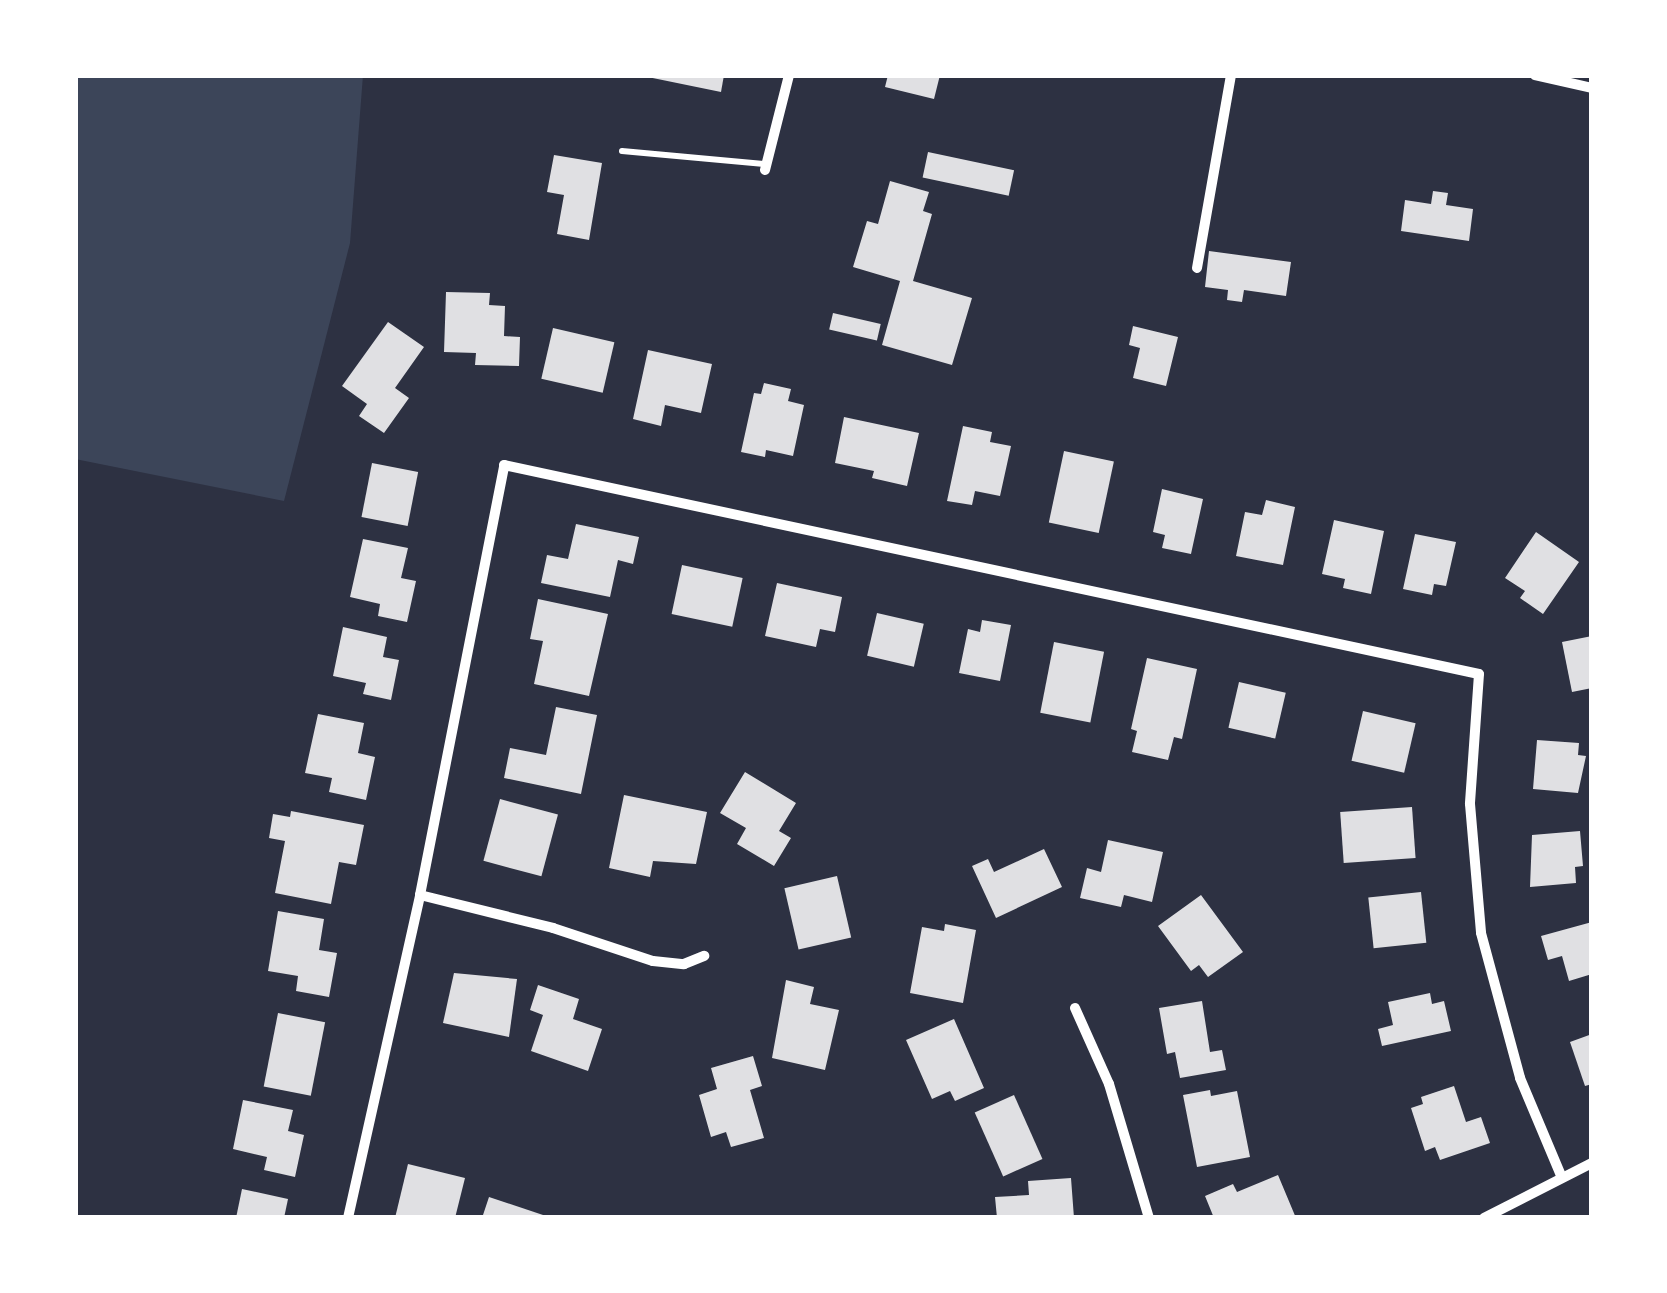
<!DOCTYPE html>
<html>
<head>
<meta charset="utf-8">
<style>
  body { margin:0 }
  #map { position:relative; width:1667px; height:1293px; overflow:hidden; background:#2d3142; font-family:"DM Sans",sans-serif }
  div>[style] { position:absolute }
  .green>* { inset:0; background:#3c4559 }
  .building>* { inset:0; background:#e0e0e3; transform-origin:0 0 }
  .service>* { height:6px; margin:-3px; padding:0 3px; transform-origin:3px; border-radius:3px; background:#fff }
  .minor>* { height:10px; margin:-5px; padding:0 5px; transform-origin:5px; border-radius:5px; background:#fff }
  span { translate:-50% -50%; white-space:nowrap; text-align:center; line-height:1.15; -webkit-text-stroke:12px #fff; paint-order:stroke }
  .frame { position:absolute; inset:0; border:78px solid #fff; pointer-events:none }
</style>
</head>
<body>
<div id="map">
  <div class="green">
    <div style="clip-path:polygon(75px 75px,363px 75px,350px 243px,284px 501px,75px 459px)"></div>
  </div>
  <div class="building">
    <div style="clip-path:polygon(638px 75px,724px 75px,721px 92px)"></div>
    <div style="clip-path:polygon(888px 75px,940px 75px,934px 99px,885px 87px)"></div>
    <div style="left:928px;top:152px;width:88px;height:26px;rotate:12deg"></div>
    <div style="clip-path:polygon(554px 155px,602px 163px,589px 240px,557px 234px,564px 195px,547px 192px)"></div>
    <div style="clip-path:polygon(890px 181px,929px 192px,923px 211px,932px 214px,913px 281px,972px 298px,952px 365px,882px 345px,900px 281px,853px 267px,867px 221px,878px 224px)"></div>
    <div style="clip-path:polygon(1433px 191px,1448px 193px,1446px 205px,1473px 209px,1469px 241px,1401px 231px,1405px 200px,1431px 204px)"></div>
    <div style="clip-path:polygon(1209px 251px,1291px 262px,1286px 296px,1244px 290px,1242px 302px,1227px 300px,1228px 290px,1205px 287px)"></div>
    <div style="clip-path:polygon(446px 292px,490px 293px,489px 305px,505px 306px,504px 336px,520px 337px,519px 366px,475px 365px,476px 353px,444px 352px)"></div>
    <div style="left:833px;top:313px;width:49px;height:17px;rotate:13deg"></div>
    <div style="clip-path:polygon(388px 322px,424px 347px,395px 388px,409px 398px,384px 433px,359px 416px,367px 404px,342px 386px)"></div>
    <div style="clip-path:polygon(1133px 326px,1178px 337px,1166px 386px,1133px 378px,1140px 348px,1129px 345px)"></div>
    <div style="left:553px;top:328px;width:63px;height:52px;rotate:13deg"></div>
    <div style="clip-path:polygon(648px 350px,712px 364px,701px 413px,665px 405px,661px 426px,633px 419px)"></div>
    <div style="clip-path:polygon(764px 383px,791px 389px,788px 401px,804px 405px,793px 456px,766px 450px,765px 457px,741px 452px,754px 393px,761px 394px)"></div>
    <div style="clip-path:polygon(844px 417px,919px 433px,907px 486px,872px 478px,874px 471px,835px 463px)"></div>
    <div style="clip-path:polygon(963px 426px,992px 432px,990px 442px,1011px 446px,1000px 496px,975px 491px,972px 505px,947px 501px)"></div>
    <div style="left:1064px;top:451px;width:51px;height:73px;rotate:12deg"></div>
    <div style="left:372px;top:463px;width:47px;height:55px;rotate:11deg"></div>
    <div style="clip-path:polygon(1162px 489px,1203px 499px,1191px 554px,1162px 548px,1165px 535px,1153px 532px)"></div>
    <div style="clip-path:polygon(1266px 500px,1295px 507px,1283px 565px,1236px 556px,1245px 512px,1262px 515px)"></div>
    <div style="clip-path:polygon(1334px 520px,1384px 531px,1371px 594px,1343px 588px,1345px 579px,1322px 574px)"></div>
    <div style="clip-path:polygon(576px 524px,639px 537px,633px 564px,618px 560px,610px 597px,541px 583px,547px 555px,568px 559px)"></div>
    <div style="clip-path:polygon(1536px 532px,1579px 562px,1543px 614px,1520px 598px,1525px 591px,1505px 578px)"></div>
    <div style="clip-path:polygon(1415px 534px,1456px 542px,1446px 586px,1434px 584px,1432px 595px,1403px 589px)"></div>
    <div style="clip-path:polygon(363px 539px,408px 548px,401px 578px,416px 581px,407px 622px,378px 616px,380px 604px,350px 597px)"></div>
    <div style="left:682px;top:565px;width:62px;height:50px;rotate:12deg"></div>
    <div style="clip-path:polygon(777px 583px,842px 597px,835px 632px,820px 629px,816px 647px,765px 636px)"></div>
    <div style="clip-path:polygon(538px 599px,608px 614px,589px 696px,534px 684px,543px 641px,530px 639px)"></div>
    <div style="left:877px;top:613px;width:48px;height:44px;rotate:13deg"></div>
    <div style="clip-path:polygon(982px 620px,1011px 625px,1000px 681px,959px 673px,968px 629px,980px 632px)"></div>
    <div style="clip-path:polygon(343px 627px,387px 637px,383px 657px,399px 660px,391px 700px,363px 694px,366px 683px,333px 676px)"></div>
    <div style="clip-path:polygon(1592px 636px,1592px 688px,1572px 692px,1562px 642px)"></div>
    <div style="left:1054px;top:642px;width:51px;height:72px;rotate:11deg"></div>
    <div style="clip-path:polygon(1147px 658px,1197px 669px,1182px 739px,1174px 737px,1168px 760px,1132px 752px,1137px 731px,1131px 729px)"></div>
    <div style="left:1239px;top:682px;width:48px;height:47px;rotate:13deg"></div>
    <div style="clip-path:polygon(556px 707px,597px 715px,581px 794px,504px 778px,510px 748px,546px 755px)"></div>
    <div style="left:1363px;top:711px;width:54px;height:51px;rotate:13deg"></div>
    <div style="clip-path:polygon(318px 714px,364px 723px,358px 753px,375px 757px,366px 800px,329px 792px,332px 778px,305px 773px)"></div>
    <div style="clip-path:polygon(1537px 740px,1579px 743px,1578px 755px,1586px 756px,1578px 793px,1533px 789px)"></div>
    <div style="clip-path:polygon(745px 772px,796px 803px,779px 831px,791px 838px,774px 866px,737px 844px,746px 828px,720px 813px)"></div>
    <div style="clip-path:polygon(624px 795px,707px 812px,696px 864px,653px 861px,650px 877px,609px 868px)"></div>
    <div style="left:500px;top:799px;width:60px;height:64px;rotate:15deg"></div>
    <div style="left:1412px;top:807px;width:51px;height:72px;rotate:86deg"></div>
    <div style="clip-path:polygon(291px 811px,364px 825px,356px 865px,339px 862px,331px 904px,275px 893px,285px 841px,269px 838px,273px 814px,290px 817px)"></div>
    <div style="clip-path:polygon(1580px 831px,1583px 866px,1575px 867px,1576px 883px,1530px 887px,1532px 835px)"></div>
    <div style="clip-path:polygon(1108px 840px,1163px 852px,1152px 902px,1124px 895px,1121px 907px,1080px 898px,1087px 868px,1101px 872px)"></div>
    <div style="clip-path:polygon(1044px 849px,1062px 887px,996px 918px,972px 866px,988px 859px,994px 872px)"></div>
    <div style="left:837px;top:876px;width:63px;height:54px;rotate:77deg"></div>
    <div style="left:1421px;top:892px;width:51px;height:53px;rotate:84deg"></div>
    <div style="clip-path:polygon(1201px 895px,1243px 952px,1208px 977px,1199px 965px,1191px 971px,1158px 926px)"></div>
    <div style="clip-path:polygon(278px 911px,324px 919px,319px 950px,337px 953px,329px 997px,296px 991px,298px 976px,268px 971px)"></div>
    <div style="clip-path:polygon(1592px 922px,1592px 974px,1569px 981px,1562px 956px,1548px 960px,1541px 936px)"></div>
    <div style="clip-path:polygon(945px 924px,976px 930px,963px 1003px,910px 993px,922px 927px,944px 931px)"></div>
    <div style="clip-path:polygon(454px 973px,517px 979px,509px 1037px,443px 1023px)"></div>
    <div style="clip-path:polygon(786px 980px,814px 987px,810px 1004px,839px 1010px,825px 1070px,772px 1058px)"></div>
    <div style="clip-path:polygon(538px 985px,579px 999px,573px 1019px,602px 1029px,588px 1071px,531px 1051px,543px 1015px,530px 1010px)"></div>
    <div style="clip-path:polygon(1430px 993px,1432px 1004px,1444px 1001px,1451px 1031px,1382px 1046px,1378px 1029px,1393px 1025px,1388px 1002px)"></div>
    <div style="clip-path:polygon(1202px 1001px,1210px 1052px,1222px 1050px,1226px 1070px,1180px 1078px,1175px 1052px,1167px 1054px,1159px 1008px)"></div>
    <div style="left:278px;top:1013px;width:48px;height:75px;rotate:11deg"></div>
    <div style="clip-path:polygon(954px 1019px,984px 1088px,955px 1101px,950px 1091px,932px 1099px,906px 1040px)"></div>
    <div style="clip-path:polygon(1592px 1034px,1592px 1084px,1585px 1086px,1570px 1042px)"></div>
    <div style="clip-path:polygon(753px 1056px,762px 1086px,750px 1090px,764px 1138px,731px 1147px,726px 1132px,711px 1137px,699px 1095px,717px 1089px,711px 1068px)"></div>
    <div style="clip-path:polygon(1454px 1086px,1466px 1122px,1481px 1117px,1490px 1143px,1440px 1160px,1435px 1147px,1425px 1151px,1411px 1108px,1423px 1104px,1421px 1097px)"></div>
    <div style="clip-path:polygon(1210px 1090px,1211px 1096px,1237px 1091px,1250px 1157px,1197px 1167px,1183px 1095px)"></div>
    <div style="left:1014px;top:1095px;width:70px;height:43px;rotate:66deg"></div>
    <div style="clip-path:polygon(243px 1100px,293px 1110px,288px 1131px,304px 1135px,295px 1177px,264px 1170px,267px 1157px,233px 1149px)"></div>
    <div style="clip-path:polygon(408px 1164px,465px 1178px,455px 1218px,395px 1218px)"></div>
    <div style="clip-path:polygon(1278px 1175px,1296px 1218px,1214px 1218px,1205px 1196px,1233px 1184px,1237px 1192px)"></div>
    <div style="clip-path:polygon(1071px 1178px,1074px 1218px,997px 1218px,995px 1197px,1029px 1195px,1028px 1181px)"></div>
    <div style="clip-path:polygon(242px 1189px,288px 1199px,284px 1218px,236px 1218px)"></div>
    <div style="clip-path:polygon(489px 1197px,549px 1217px,549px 1218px,482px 1218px)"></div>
  </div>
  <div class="service">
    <div style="left:622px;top:151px;width:145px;rotate:5.2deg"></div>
  </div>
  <div class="minor">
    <div style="left:1535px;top:75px;width:58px;rotate:12.8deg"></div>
    <div style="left:765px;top:170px;width:98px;rotate:-75.8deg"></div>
    <div style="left:1197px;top:268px;width:196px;rotate:-80deg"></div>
    <div style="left:420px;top:895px;width:137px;rotate:13.9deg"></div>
    <div style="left:553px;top:928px;width:105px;rotate:18.3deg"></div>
    <div style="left:653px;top:961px;width:31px;rotate:6deg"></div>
    <div style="left:684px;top:964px;width:22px;rotate:-22deg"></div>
    <div style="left:1075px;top:1008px;width:83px;rotate:65.9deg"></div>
    <div style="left:1109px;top:1084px;width:140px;rotate:73.4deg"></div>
    <div style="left:348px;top:1218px;width:331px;rotate:-77.4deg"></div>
    <div style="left:420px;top:895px;width:438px;rotate:-78.9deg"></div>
    <div style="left:504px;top:465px;width:997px;rotate:12.1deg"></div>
    <div style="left:1479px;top:674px;width:130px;rotate:94deg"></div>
    <div style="left:1470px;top:804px;width:129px;rotate:85.1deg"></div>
    <div style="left:1481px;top:933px;width:150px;rotate:74.9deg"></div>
    <div style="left:1520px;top:1078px;width:108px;rotate:67.2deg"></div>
    <div style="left:1484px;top:1218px;width:121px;rotate:-27deg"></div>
  </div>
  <div class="frame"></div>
</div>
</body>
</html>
